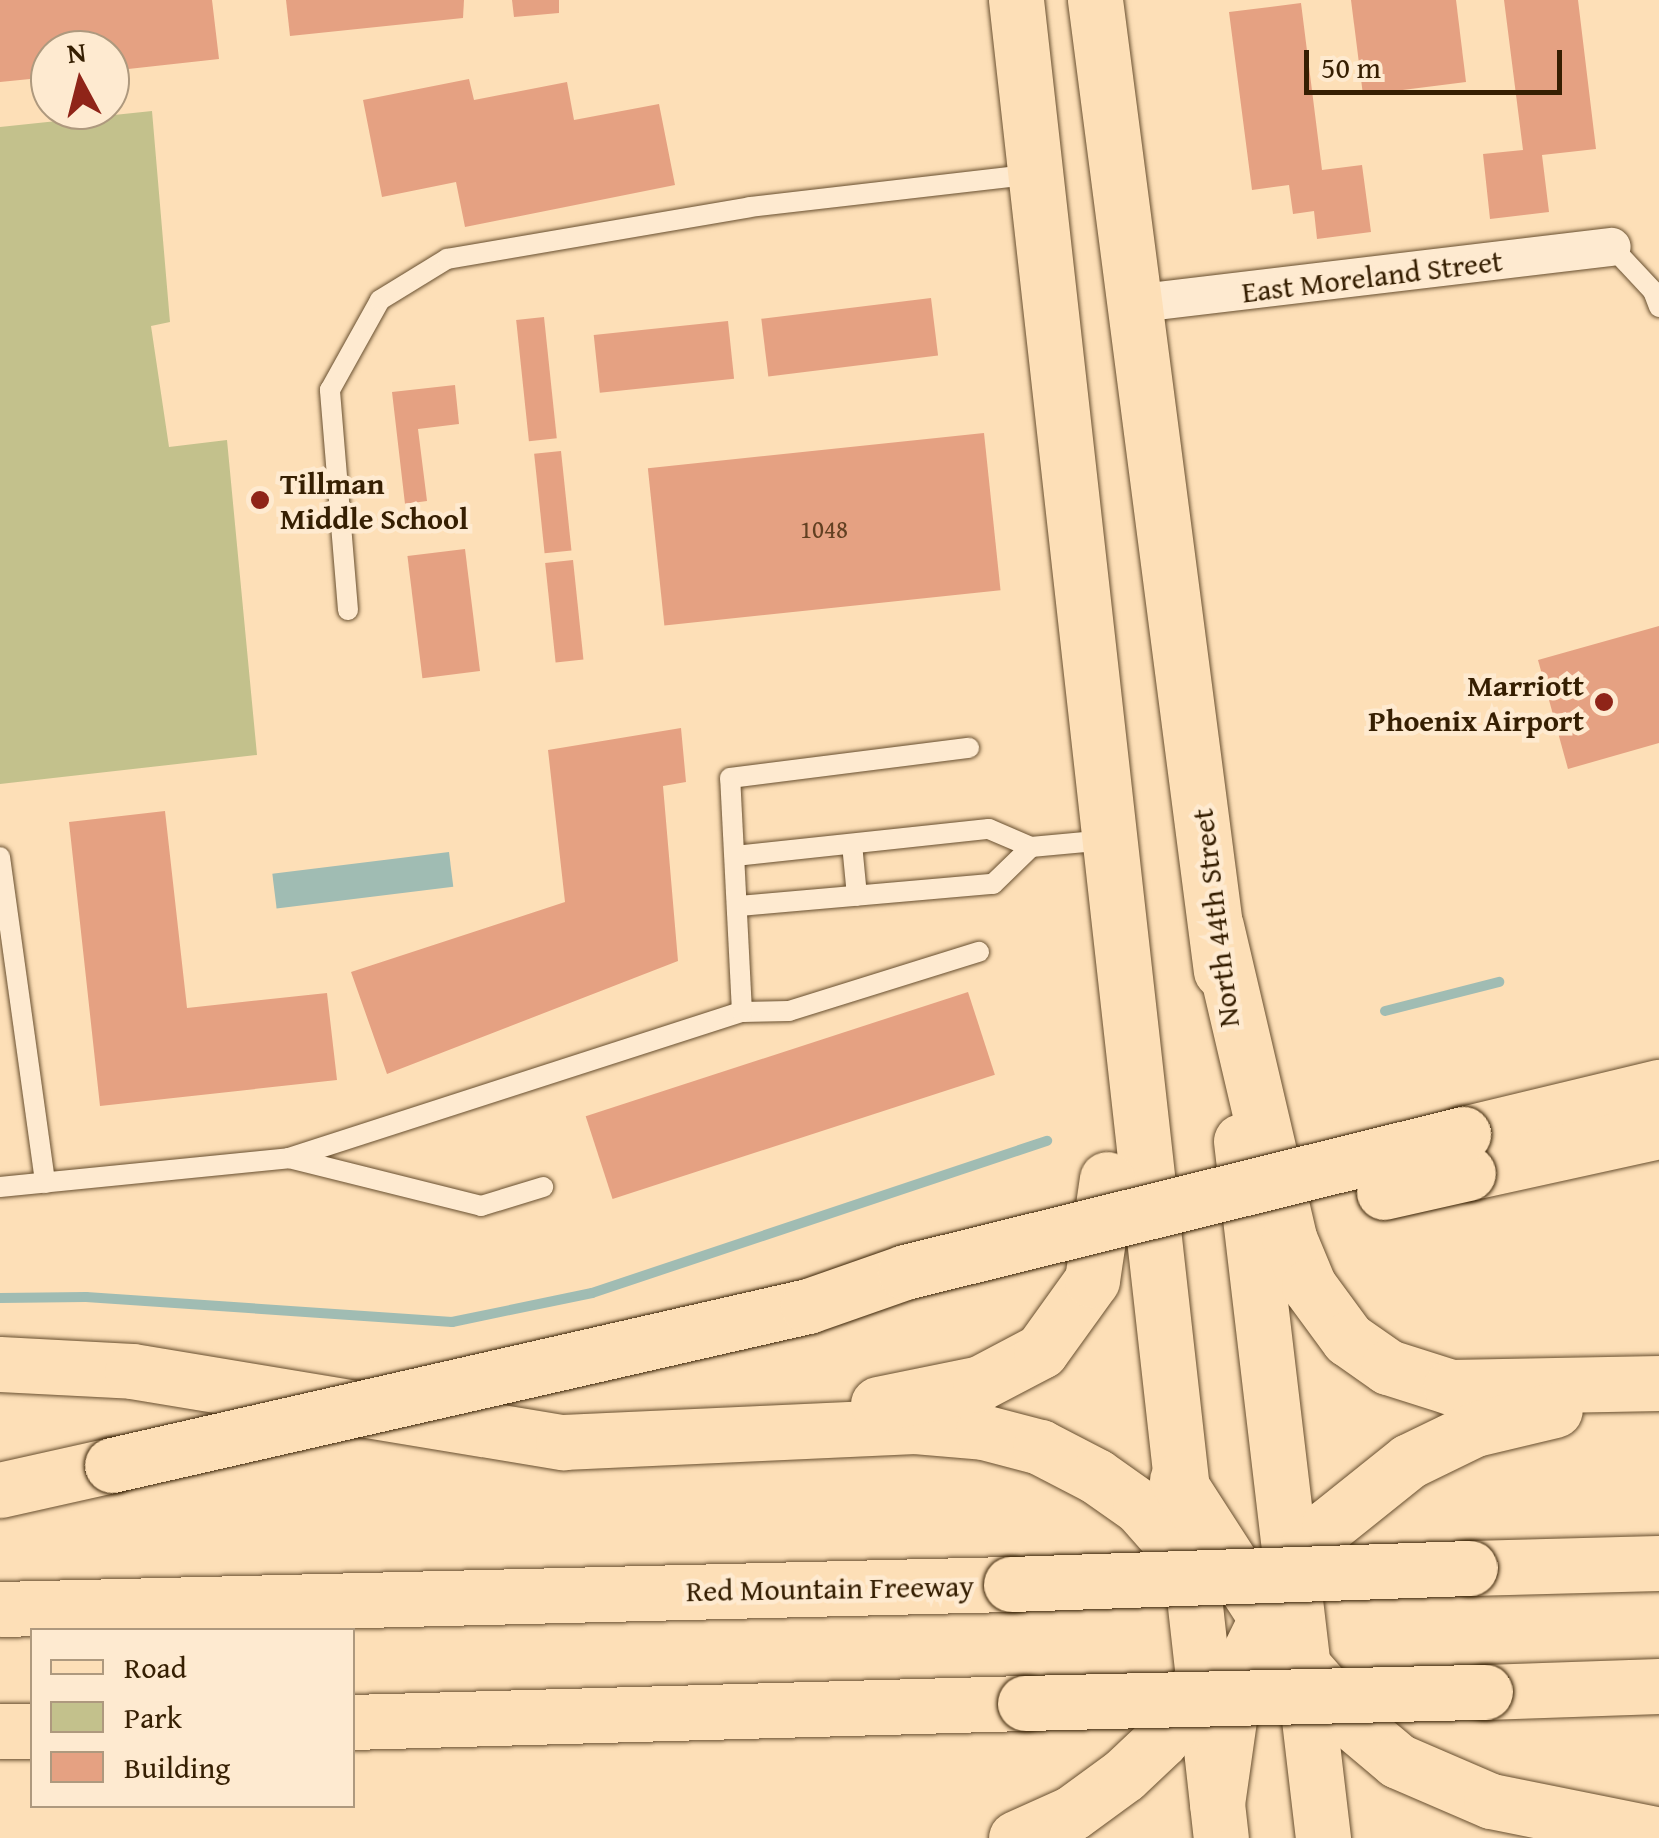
<!DOCTYPE html>
<html>
<head>
<meta charset="utf-8">
<style>
  body { margin:0 }
  #map { position:relative; width:1659px; height:1838px; overflow:hidden; background:#fddfb7; font-family:"Gentium Book Plus",serif }
  div>[style] { position:absolute }
  .green>* { inset:0; background:#c3c18c }
  .water>* { inset:0; background:#a0bcb3; transform-origin:0 0 }
  .stream>* { height:10px; margin:-5px; padding:0 5px; transform-origin:5px; border-radius:5px; background:#a0bcb3 }
  .building>* { inset:0; background:#e5a182; transform-origin:0 0 }
  .roads { filter:drop-shadow(0 0 2px #684f2f) drop-shadow(0 0 2px #684f2f) }
  .lane>* { height:20px; margin:-10px; padding:0 10px; transform-origin:10px; border-radius:10px; background:#feead0 }
  .street>* { height:38px; margin:-19px; padding:0 19px; transform-origin:19px; border-radius:19px; background:#feead0 }
  .primary>* { height:55px; margin:-27.5px; padding:0 27.5px; transform-origin:27.5px; border-radius:27.5px; background:#fddfb7 }
  .highway>* { height:55px; margin:-27.5px; padding:0 27.5px; transform-origin:27.5px; border-radius:27.5px; background:#fddfb7 }
  .bridges { filter:drop-shadow(0 0 2px #361f02) drop-shadow(0 0 2px #361f02) }
  .highway-bridge>* { height:55px; margin:-27.5px; padding:0 27.5px; transform-origin:27.5px; border-radius:27.5px; background:#fddfb7 }
  .dots>* { width:28px; height:28px; translate:-50% -50%; box-sizing:border-box; border:5px solid #feead0; border-radius:50% }
  span { translate:-50% -50%; white-space:nowrap; text-align:center; line-height:1.15; -webkit-text-stroke:9px #feead0; paint-order:stroke }
  .number-label { font-size:25px; color:#624022 }
  .number-label span { -webkit-text-stroke-width:0 }
  .street-label { font-size:30px; color:#361f02 }
  .poi-label { font-size:30px; color:#361f02; font-weight:700 }
  .left { translate:0 -50%; text-align:left }
  .right { translate:-100% -50%; text-align:right }
  .legend { position:absolute; left:30px; top:1628px; width:325px; height:180px; box-sizing:border-box; background:#feead0; border:2px solid #ae997e; margin:0; padding:12px 18px; list-style:none; font-size:30px; color:#361f02 }
  .legend li { display:flex; align-items:center; gap:20px; height:50px }
  .legend b { width:50px; border:2px solid #ae997e }
  .north { position:absolute; left:30px; top:30px; width:100px; height:100px; box-sizing:border-box; background:#feead0; border:2px solid #ae997e; border-radius:50%; rotate:353deg; font-size:28px; font-weight:700; line-height:40px; text-align:center; color:#361f02 }
  .north::after { content:''; display:block; margin:auto; width:35px; height:45px; background:#8f2418; clip-path:polygon(50% 0,100% 100%,50% 72%,0 100%) }
  .scale { position:absolute; left:1304px; top:50px; width:258px; height:45px; box-sizing:border-box; border:5px solid #361f02; border-top:0; padding-left:12px; font-size:30px; line-height:35px; white-space:nowrap; color:#361f02; -webkit-text-stroke:8px #feead0; paint-order:stroke }
</style>
</head>
<body>
<div id="map">
  <div class="green">
    <div style="clip-path:polygon(152px 111px,170px 322px,151px 326px,169px 447px,227px 440px,257px 755px,0 784px,0 127px)"></div>
  </div>
  <div class="water">
    <div style="left:449px;top:852px;width:35px;height:178px;rotate:83deg"></div>
  </div>
  <div class="stream">
    <div style="left:1385px;top:1011px;width:118px;rotate:-14.3deg"></div>
    <div style="left:0;top:1298px;width:86px;rotate:-0.7deg"></div>
    <div style="left:86px;top:1297px;width:367px;rotate:3.9deg"></div>
    <div style="left:452px;top:1322px;width:143px;rotate:-11.7deg"></div>
    <div style="left:592px;top:1293px;width:480px;rotate:-18.5deg"></div>
  </div>
  <div class="building">
    <div style="clip-path:polygon(0 0,212px 0,219px 59px,110px 71px,110px 50px,50px 50px,50px 77px,0 82px)"></div>
    <div style="clip-path:polygon(286px 0,464px 0,463px 18px,290px 36px)"></div>
    <div style="clip-path:polygon(512px 0,559px 0,559px 13px,514px 17px)"></div>
    <div style="clip-path:polygon(1351px 0,1456px 0,1466px 82px,1363px 95px)"></div>
    <div style="clip-path:polygon(1504px 0,1578px 0,1596px 149px,1542px 155px,1549px 212px,1490px 219px,1483px 154px,1523px 150px)"></div>
    <div style="clip-path:polygon(1301px 3px,1322px 170px,1362px 165px,1371px 232px,1317px 239px,1314px 211px,1293px 214px,1289px 185px,1252px 190px,1229px 12px)"></div>
    <div style="clip-path:polygon(469px 79px,474px 100px,567px 82px,574px 120px,659px 104px,675px 185px,465px 227px,456px 182px,382px 197px,363px 100px)"></div>
    <div style="left:931px;top:298px;width:58px;height:171px;rotate:83deg"></div>
    <div style="left:544px;top:317px;width:122px;height:28px;rotate:84deg"></div>
    <div style="left:728px;top:321px;width:58px;height:135px;rotate:84deg"></div>
    <div style="clip-path:polygon(455px 385px,459px 424px,418px 429px,427px 501px,405px 504px,392px 392px)"></div>
    <div style="left:984px;top:433px;width:158px;height:338px;rotate:84deg"></div>
    <div style="left:561px;top:451px;width:100px;height:27px;rotate:84deg"></div>
    <div style="left:465px;top:549px;width:123px;height:58px;rotate:83deg"></div>
    <div style="left:573px;top:560px;width:100px;height:28px;rotate:84deg"></div>
    <div style="clip-path:polygon(1659px 626px,1659px 743px,1568px 769px,1538px 660px)"></div>
    <div style="clip-path:polygon(681px 728px,686px 782px,663px 786px,678px 961px,387px 1074px,351px 972px,565px 902px,548px 750px)"></div>
    <div style="clip-path:polygon(165px 811px,187px 1008px,327px 993px,337px 1080px,100px 1106px,69px 822px)"></div>
    <div style="left:968px;top:992px;width:87px;height:402px;rotate:72deg"></div>
  </div>
  <div class="roads">
    <div class="lane">
      <div style="left:1612px;top:247px;width:60px;rotate:47deg"></div>
      <div style="left:1653px;top:291px;width:17px;rotate:69deg"></div>
      <div style="left:348px;top:610px;width:221px;rotate:-94.7deg"></div>
      <div style="left:330px;top:390px;width:103px;rotate:-60.9deg"></div>
      <div style="left:380px;top:300px;width:79px;rotate:-31.5deg"></div>
      <div style="left:447px;top:259px;width:307px;rotate:-9.7deg"></div>
      <div style="left:750px;top:207px;width:286px;rotate:-6.6deg"></div>
      <div style="left:852px;top:844px;width:52px;rotate:84.5deg"></div>
      <div style="left:735px;top:856px;width:255px;rotate:-6.1deg"></div>
      <div style="left:989px;top:829px;width:46px;rotate:23.2deg"></div>
      <div style="left:1031px;top:847px;width:76px;rotate:-5.3deg"></div>
      <div style="left:0;top:857px;width:329px;rotate:82.1deg"></div>
      <div style="left:739px;top:906px;width:255px;rotate:-5deg"></div>
      <div style="left:993px;top:884px;width:53px;rotate:-44.2deg"></div>
      <div style="left:742px;top:1012px;width:47px;rotate:-1.2deg"></div>
      <div style="left:789px;top:1011px;width:199px;rotate:-17.3deg"></div>
      <div style="left:289px;top:1158px;width:476px;rotate:-17.9deg"></div>
      <div style="left:742px;top:1012px;width:234px;rotate:-92.9deg"></div>
      <div style="left:730px;top:778px;width:241px;rotate:-7.2deg"></div>
      <div style="left:0;top:1187px;width:290px;rotate:-5.7deg"></div>
      <div style="left:289px;top:1158px;width:198px;rotate:14deg"></div>
      <div style="left:481px;top:1206px;width:65px;rotate:-17deg"></div>
    </div>
    <div class="street">
      <div style="left:1132px;top:304px;width:483px;rotate:-6.8deg"></div>
    </div>
    <div class="primary">
      <div style="left:1016px;top:0;width:1849px;rotate:83.64deg"></div>
      <div style="left:1095px;top:0;width:979px;rotate:82.61deg"></div>
      <div style="left:1241px;top:1141px;width:702px;rotate:83.29deg"></div>
      <div style="left:0;top:1364px;width:132px;rotate:3deg"></div>
      <div style="left:132px;top:1371px;width:437px;rotate:9.4deg"></div>
      <div style="left:563px;top:1442px;width:352px;rotate:-2.6deg"></div>
      <div style="left:915px;top:1426px;width:68px;rotate:5deg"></div>
      <div style="left:983px;top:1432px;width:59px;rotate:14.7deg"></div>
      <div style="left:1040px;top:1447px;width:63px;rotate:27.4deg"></div>
      <div style="left:1096px;top:1476px;width:54px;rotate:35.2deg"></div>
      <div style="left:1140px;top:1507px;width:80px;rotate:48.5deg"></div>
      <div style="left:878px;top:1404px;width:104px;rotate:-11.6deg"></div>
      <div style="left:980px;top:1383px;width:69px;rotate:-27.7deg"></div>
      <div style="left:1041px;top:1351px;width:87px;rotate:-54.3deg"></div>
      <div style="left:1092px;top:1280px;width:102px;rotate:-81.6deg"></div>
      <div style="left:1016px;top:1838px;width:61px;rotate:-24.1deg"></div>
      <div style="left:1072px;top:1813px;width:64px;rotate:-36.2deg"></div>
      <div style="left:1124px;top:1775px;width:51px;rotate:-43.4deg"></div>
      <div style="left:1161px;top:1740px;width:90px;rotate:-56.3deg"></div>
    </div>
    <div class="highway">
      <div style="left:1216px;top:926px;width:320px;rotate:76.8deg"></div>
      <div style="left:1289px;top:1238px;width:52px;rotate:67.4deg"></div>
      <div style="left:1309px;top:1286px;width:66px;rotate:53.7deg"></div>
      <div style="left:1348px;top:1339px;width:49px;rotate:35deg"></div>
      <div style="left:1388px;top:1367px;width:66px;rotate:17.6deg"></div>
      <div style="left:1451px;top:1387px;width:208px;rotate:-1.1deg"></div>
      <div style="left:1463px;top:1134px;width:202px;rotate:-13.5deg"></div>
      <div style="left:1468px;top:1173px;width:196px;rotate:-12.4deg"></div>
      <div style="left:1177px;top:1480px;width:190px;rotate:57.2deg"></div>
      <div style="left:1280px;top:1640px;width:112px;rotate:48.6deg"></div>
      <div style="left:1354px;top:1724px;width:57px;rotate:40.1deg"></div>
      <div style="left:1398px;top:1761px;width:101px;rotate:23.3deg"></div>
      <div style="left:1491px;top:1801px;width:171px;rotate:11.4deg"></div>
      <div style="left:0;top:1490px;width:115px;rotate:-12.6deg"></div>
      <div style="left:1470px;top:1568px;width:189px;rotate:-1.5deg"></div>
      <div style="left:0;top:1609px;width:1011px;rotate:-1.42deg"></div>
      <div style="left:1485px;top:1692px;width:174px;rotate:-2deg"></div>
      <div style="left:352px;top:1722px;width:673px;rotate:-1.62deg"></div>
      <div style="left:0;top:1731px;width:32px"></div>
      <div style="left:1217px;top:1804px;width:121px;rotate:-81.9deg"></div>
      <div style="left:1234px;top:1684px;width:129px;rotate:-63.8deg"></div>
      <div style="left:1291px;top:1568px;width:57px;rotate:-48.5deg"></div>
      <div style="left:1329px;top:1525px;width:102px;rotate:-38.7deg"></div>
      <div style="left:1409px;top:1461px;width:73px;rotate:-25.9deg"></div>
      <div style="left:1475px;top:1429px;width:82px;rotate:-13.4deg"></div>
    </div>
  </div>
  <div class="bridges">
    <div class="highway-bridge">
      <div style="left:1384px;top:1192px;width:86px;rotate:-12.7deg"></div>
      <div style="left:112px;top:1465px;width:714px;rotate:-12.87deg"></div>
      <div style="left:808px;top:1306px;width:103px;rotate:-19.3deg"></div>
      <div style="left:905px;top:1272px;width:575px;rotate:-13.89deg"></div>
      <div style="left:1011px;top:1584px;width:459px;rotate:-2deg"></div>
      <div style="left:1025px;top:1703px;width:460px;rotate:-1.4deg"></div>
    </div>
  </div>
  <div class="dots">
    <div style="left:260px;top:500px;background:#8f2418"></div>
    <div style="left:1604px;top:702px;background:#8f2418"></div>
  </div>
  <div class="number-label">
    <span style="left:824px;top:529px">1048</span>
  </div>
  <div class="street-label">
    <span style="left:1372px;top:276px;rotate:-7deg">East Moreland Street</span>
    <span style="left:1215px;top:918px;rotate:-97deg">North 44th Street</span>
    <span style="left:830px;top:1588px;rotate:-1deg">Red Mountain Freeway</span>
  </div>
  <div class="poi-label">
    <span class="left" style="left:280px;top:500px">Tillman<br>Middle School</span>
    <span class="right" style="left:1584px;top:702px">Marriott<br>Phoenix Airport</span>
  </div>
  <ul class="legend">
  <li><b style="height:12px;background:#fddfb7"></b>Road</li>
  <li><b style="height:28px;background:#c3c18c"></b>Park</li>
  <li><b style="height:28px;background:#e5a182"></b>Building</li>
  </ul>
  <div class="north">N</div>
  <div class="scale">50 m</div>
</div>
</body>
</html>
